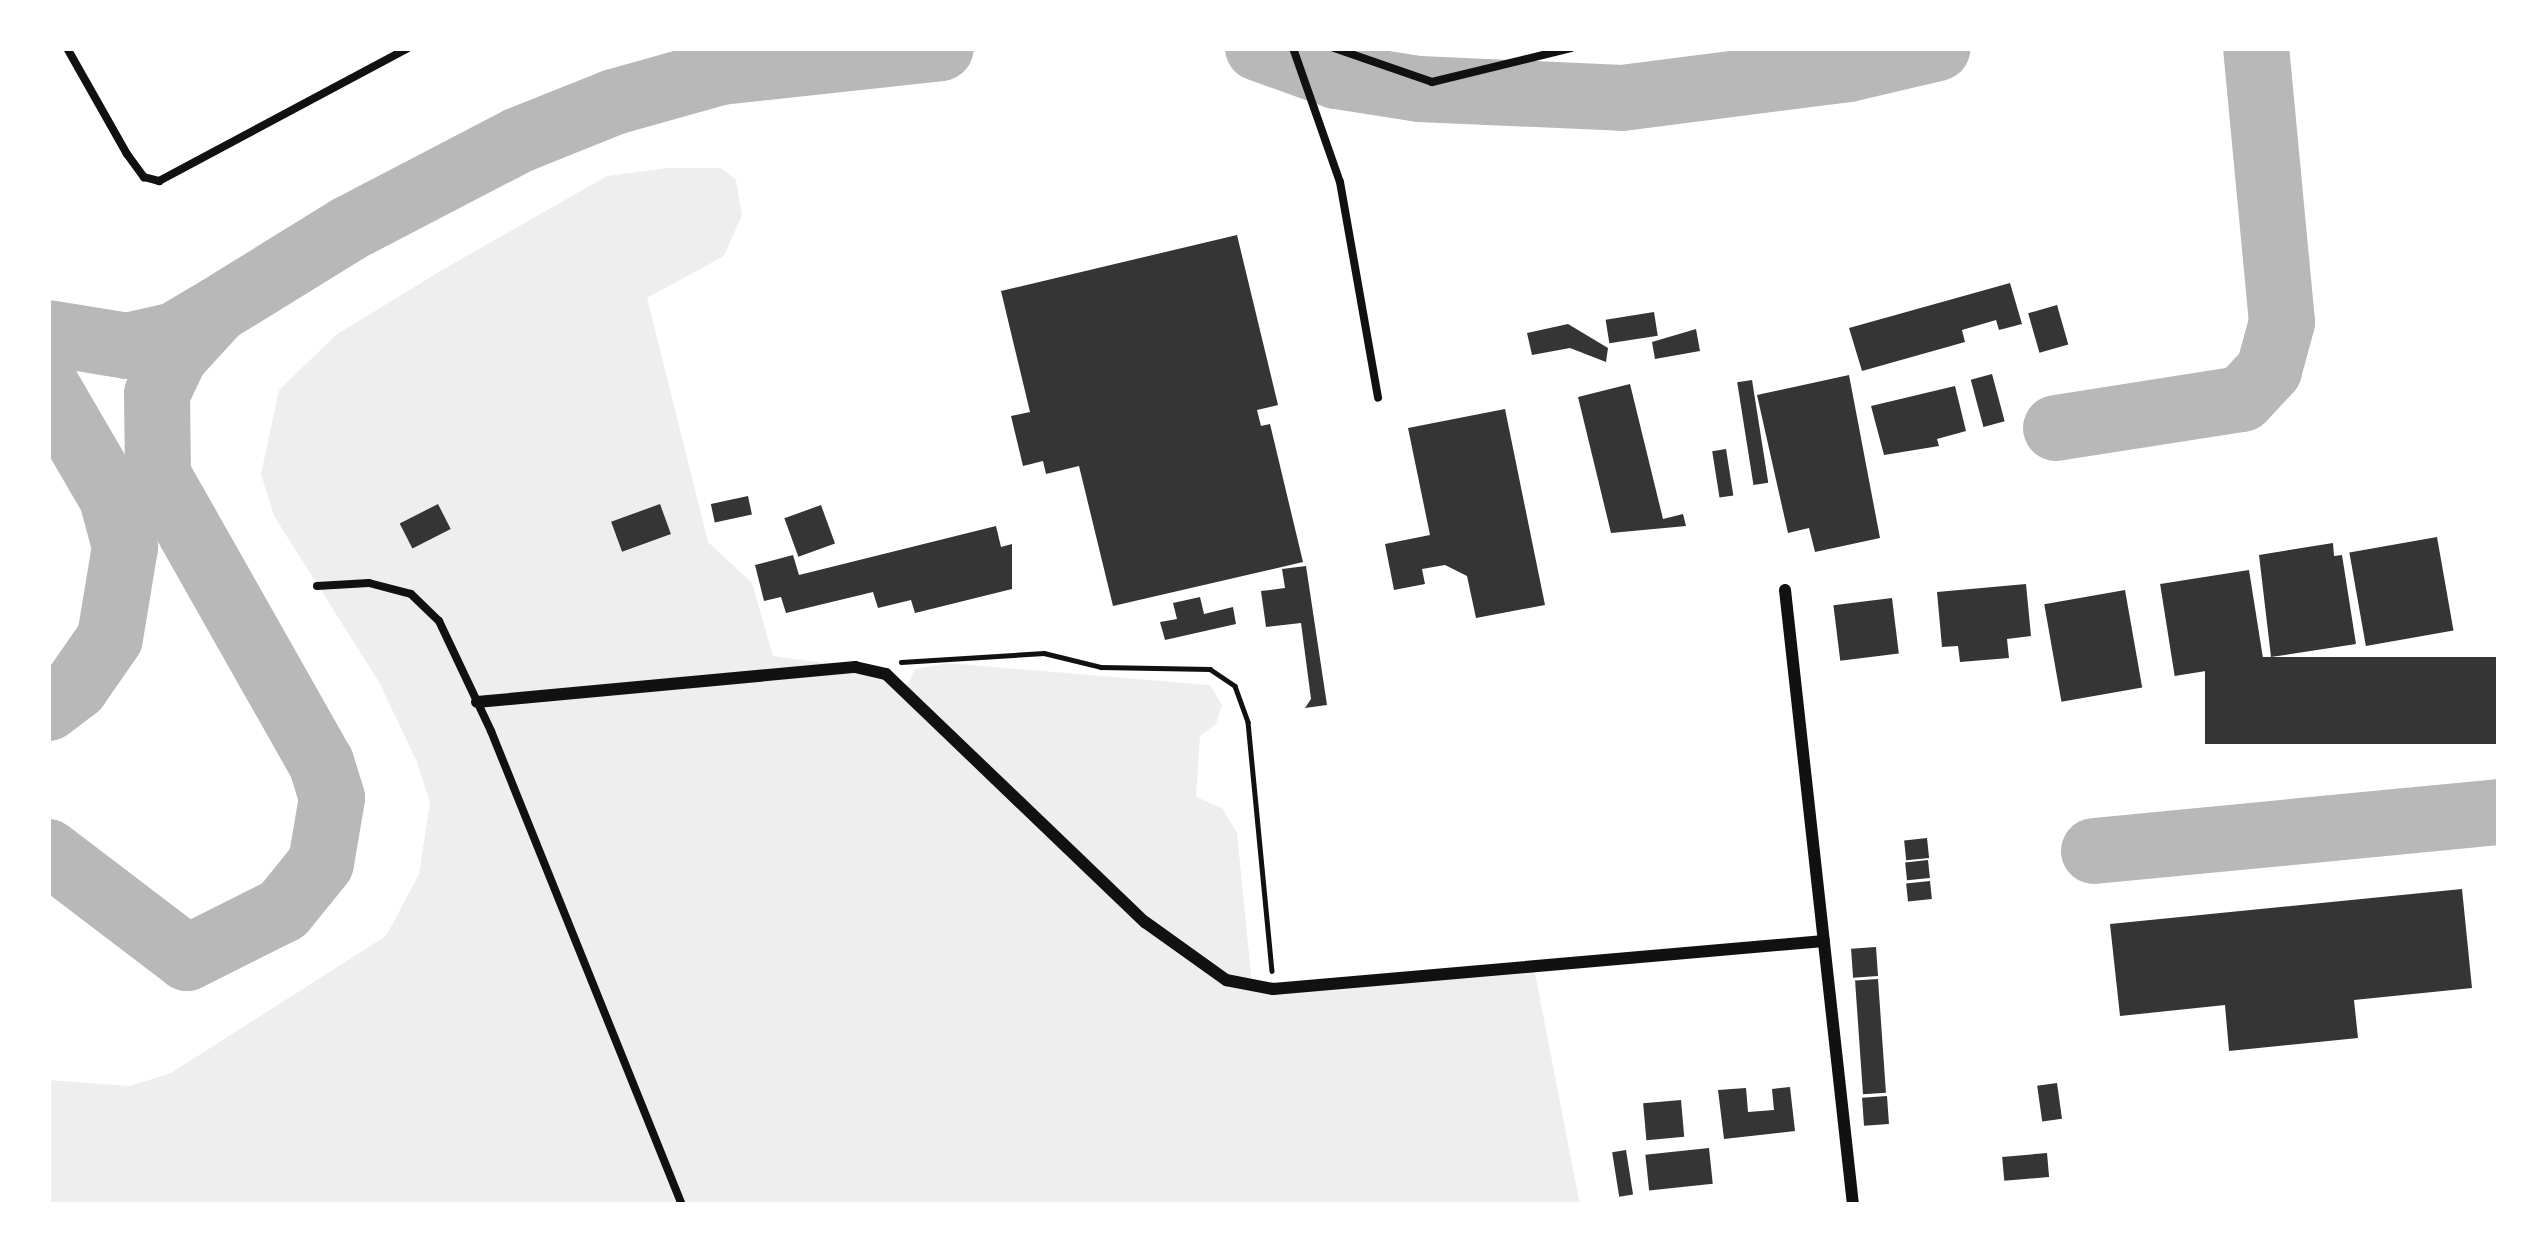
<!DOCTYPE html>
<html>
<head>
<meta charset="utf-8">
<style>
  body { margin:0 }
  #map { position:relative; width:2547px; height:1253px; overflow:hidden; background:#fff; font-family:Inter,sans-serif }
  div>[style] { position:absolute }
  .green>* { inset:0; background:#eee }
  .taxiway>* { height:66px; margin:-33px; padding:0 33px; transform-origin:33px; border-radius:33px; background:#b8b8b8 }
  .building>* { inset:0; background:#353535; transform-origin:0 0 }
  .path>* { height:4.5px; margin:-2.25px; padding:0 2.25px; transform-origin:2.25px; border-radius:2.25px; background:#111 }
  .service>* { height:8px; margin:-4px; padding:0 4px; transform-origin:4px; border-radius:4px; background:#111 }
  .minor>* { height:12px; margin:-6px; padding:0 6px; transform-origin:6px; border-radius:6px; background:#111 }
  span { translate:-50% -50%; white-space:nowrap; text-align:center; line-height:1.15; -webkit-text-stroke:10px #fff; paint-order:stroke }
  .frame { position:absolute; inset:0; border:51px solid #fff; pointer-events:none }
</style>
</head>
<body>
<div id="map">
  <div class="green">
    <div style="clip-path:polygon(669px 168px,721px 168px,736px 180px,742px 215px,724px 256px,647px 298px,708px 542px,752px 583px,773px 656px,855px 667px,907px 686px,915px 669px,948px 663px,1210px 685px,1222px 705px,1216px 724px,1200px 736px,1196px 797px,1222px 808px,1237px 833px,1252px 984px,1534px 968px,1580px 1205px,48px 1205px,48px 1080px,130px 1086px,171px 1073px,386px 936px,419px 874px,430px 803px,417px 762px,379px 682px,274px 516px,261px 474px,279px 390px,336px 335px,442px 270px,607px 176px)"></div>
  </div>
  <div class="taxiway">
    <div style="left:1258px;top:48px;width:83px;rotate:19.7deg"></div>
    <div style="left:1336px;top:76px;width:84px;rotate:8.9deg"></div>
    <div style="left:1419px;top:89px;width:203px;rotate:2.5deg"></div>
    <div style="left:1622px;top:98px;width:229px;rotate:-7.3deg"></div>
    <div style="left:1849px;top:69px;width:91px;rotate:-13.3deg"></div>
    <div style="left:48px;top:333px;width:80px;rotate:9.3deg"></div>
    <div style="left:127px;top:346px;width:49px;rotate:-12.9deg"></div>
    <div style="left:175px;top:335px;width:39px;rotate:-31deg"></div>
    <div style="left:48px;top:388px;width:127px;rotate:59.8deg"></div>
    <div style="left:112px;top:498px;width:51px;rotate:75.1deg"></div>
    <div style="left:125px;top:547px;width:92px;rotate:99.4deg"></div>
    <div style="left:110px;top:638px;width:60px;rotate:124.8deg"></div>
    <div style="left:76px;top:687px;width:35px;rotate:143deg"></div>
    <div style="left:2056px;top:428px;width:188px;rotate:-8.9deg"></div>
    <div style="left:2242px;top:399px;width:40px;rotate:-47deg"></div>
    <div style="left:2269px;top:370px;width:50px;rotate:-74.8deg"></div>
    <div style="left:2282px;top:322px;width:275px;rotate:-95.4deg"></div>
    <div style="left:2094px;top:851px;width:407px;rotate:-5.5deg"></div>
    <div style="left:48px;top:852px;width:175px;rotate:37.3deg"></div>
    <div style="left:187px;top:958px;width:107px;rotate:-26.6deg"></div>
    <div style="left:283px;top:910px;width:60px;rotate:-51deg"></div>
    <div style="left:321px;top:863px;width:66px;rotate:-80.4deg"></div>
    <div style="left:332px;top:798px;width:37px;rotate:-107deg"></div>
    <div style="left:321px;top:763px;width:331px;rotate:-119.5deg"></div>
    <div style="left:158px;top:475px;width:81px;rotate:-90.7deg"></div>
    <div style="left:157px;top:394px;width:42px;rotate:-64.7deg"></div>
    <div style="left:175px;top:356px;width:62px;rotate:-47.6deg"></div>
    <div style="left:217px;top:310px;width:154px;rotate:-31.7deg"></div>
    <div style="left:348px;top:229px;width:193px;rotate:-27.5deg"></div>
    <div style="left:519px;top:140px;width:102px;rotate:-21.8deg"></div>
    <div style="left:614px;top:102px;width:111px;rotate:-15.7deg"></div>
    <div style="left:721px;top:72px;width:221px;rotate:-6.2deg"></div>
  </div>
  <div class="building">
    <div style="clip-path:polygon(1237px 235px,1278px 405px,1257px 410px,1261px 426px,1270px 424px,1303px 562px,1113px 606px,1079px 466px,1046px 474px,1043px 461px,1023px 466px,1011px 416px,1030px 412px,1001px 291px)"></div>
    <div style="clip-path:polygon(2010px 283px,2022px 324px,1999px 330px,1996px 320px,1962px 330px,1965px 342px,1862px 371px,1849px 328px)"></div>
    <div style="left:2057px;top:305px;width:41px;height:30px;rotate:74deg"></div>
    <div style="left:1654px;top:312px;width:24px;height:49px;rotate:81deg"></div>
    <div style="clip-path:polygon(1568px 324px,1608px 348px,1606px 362px,1570px 348px,1532px 355px,1527px 333px)"></div>
    <div style="clip-path:polygon(1696px 329px,1700px 351px,1655px 359px,1652px 342px)"></div>
    <div style="left:1992px;top:374px;width:49px;height:22px;rotate:75deg"></div>
    <div style="clip-path:polygon(1849px 375px,1880px 538px,1815px 552px,1809px 528px,1788px 533px,1757px 395px)"></div>
    <div style="left:1752px;top:380px;width:104px;height:15px;rotate:81deg"></div>
    <div style="clip-path:polygon(1630px 384px,1663px 519px,1683px 514px,1686px 526px,1611px 533px,1578px 397px)"></div>
    <div style="clip-path:polygon(1955px 386px,1966px 431px,1937px 439px,1939px 446px,1884px 455px,1871px 406px)"></div>
    <div style="clip-path:polygon(1505px 409px,1545px 605px,1476px 618px,1467px 576px,1445px 565px,1422px 569px,1425px 584px,1394px 590px,1385px 544px,1430px 535px,1408px 428px)"></div>
    <div style="left:1726px;top:449px;width:47px;height:14px;rotate:81deg"></div>
    <div style="left:748px;top:496px;width:19px;height:38px;rotate:78deg"></div>
    <div style="left:438px;top:504px;width:28px;height:43px;rotate:63deg"></div>
    <div style="left:660px;top:504px;width:32px;height:52px;rotate:70deg"></div>
    <div style="left:821px;top:505px;width:41px;height:39px;rotate:70deg"></div>
    <div style="clip-path:polygon(996px 526px,1001px 547px,1012px 544px,1012px 589px,915px 613px,911px 600px,878px 608px,873px 592px,786px 613px,781px 597px,764px 601px,755px 565px,793px 555px,799px 575px)"></div>
    <div style="left:2437px;top:537px;width:95px;height:89px;rotate:80deg"></div>
    <div style="clip-path:polygon(2333px 543px,2334px 556px,2342px 555px,2356px 644px,2271px 657px,2259px 555px)"></div>
    <div style="clip-path:polygon(1306px 566px,1327px 705px,1305px 708px,1311px 699px,1301px 623px,1266px 627px,1261px 591px,1285px 588px,1282px 569px)"></div>
    <div style="left:2249px;top:570px;width:93px;height:90px;rotate:81deg"></div>
    <div style="clip-path:polygon(2026px 584px,2031px 636px,2007px 639px,2009px 658px,1960px 662px,1958px 646px,1942px 647px,1937px 592px)"></div>
    <div style="left:2125px;top:590px;width:99px;height:82px;rotate:80deg"></div>
    <div style="clip-path:polygon(1200px 597px,1204px 614px,1233px 607px,1236px 624px,1165px 640px,1160px 622px,1177px 619px,1173px 603px)"></div>
    <div style="left:1892px;top:598px;width:56px;height:59px;rotate:83deg"></div>
    <div style="left:2499px;top:657px;width:87px;height:294px;rotate:90deg"></div>
    <div style="left:1927px;top:838px;width:20px;height:23px;rotate:84deg"></div>
    <div style="left:1928px;top:860px;width:18px;height:23px;rotate:84deg"></div>
    <div style="left:1930px;top:881px;width:18px;height:24px;rotate:84deg"></div>
    <div style="clip-path:polygon(2462px 889px,2472px 988px,2354px 1000px,2358px 1038px,2229px 1051px,2225px 1005px,2120px 1016px,2110px 924px)"></div>
    <div style="left:1876px;top:947px;width:29px;height:25px;rotate:86deg"></div>
    <div style="left:1878px;top:979px;width:114px;height:23px;rotate:86deg"></div>
    <div style="left:2057px;top:1083px;width:36px;height:20px;rotate:82deg"></div>
    <div style="clip-path:polygon(1790px 1087px,1795px 1131px,1724px 1139px,1718px 1090px,1746px 1088px,1748px 1112px,1774px 1110px,1772px 1089px)"></div>
    <div style="left:1887px;top:1096px;width:28px;height:25px;rotate:86deg"></div>
    <div style="left:1681px;top:1100px;width:37px;height:38px;rotate:85deg"></div>
    <div style="left:1709px;top:1148px;width:36px;height:64px;rotate:84deg"></div>
    <div style="left:1626px;top:1150px;width:45px;height:14px;rotate:81deg"></div>
    <div style="left:2047px;top:1153px;width:24px;height:45px;rotate:85deg"></div>
  </div>
  <div class="path">
    <div style="left:901px;top:662px;width:143px;rotate:-3.6deg"></div>
    <div style="left:1044px;top:653px;width:59px;rotate:13.8deg"></div>
    <div style="left:1101px;top:667px;width:109px;rotate:1.1deg"></div>
    <div style="left:1210px;top:669px;width:30px;rotate:34deg"></div>
    <div style="left:1235px;top:686px;width:38px;rotate:70deg"></div>
    <div style="left:1248px;top:722px;width:250px;rotate:84.5deg"></div>
  </div>
  <div class="service">
    <div style="left:67px;top:48px;width:122px;rotate:60.5deg"></div>
    <div style="left:127px;top:154px;width:29px;rotate:54deg"></div>
    <div style="left:144px;top:177px;width:16px;rotate:15deg"></div>
    <div style="left:159px;top:181px;width:282px;rotate:-28.1deg"></div>
    <div style="left:1293px;top:48px;width:142px;rotate:70.7deg"></div>
    <div style="left:1340px;top:182px;width:219px;rotate:80deg"></div>
    <div style="left:1334px;top:48px;width:104px;rotate:19.1deg"></div>
    <div style="left:1432px;top:82px;width:143px;rotate:-13.7deg"></div>
    <div style="left:317px;top:586px;width:52px;rotate:-3.3deg"></div>
    <div style="left:369px;top:583px;width:43px;rotate:14.7deg"></div>
    <div style="left:411px;top:594px;width:39px;rotate:44deg"></div>
    <div style="left:439px;top:621px;width:122px;rotate:64.7deg"></div>
    <div style="left:491px;top:731px;width:511px;rotate:68.05deg"></div>
  </div>
  <div class="minor">
    <div style="left:1785px;top:590px;width:619px;rotate:83.69deg"></div>
    <div style="left:477px;top:702px;width:380px;rotate:-5.3deg"></div>
    <div style="left:855px;top:667px;width:32px;rotate:13deg"></div>
    <div style="left:886px;top:674px;width:359px;rotate:43.8deg"></div>
    <div style="left:1145px;top:922px;width:100px;rotate:35.6deg"></div>
    <div style="left:1226px;top:980px;width:48px;rotate:10.8deg"></div>
    <div style="left:1273px;top:989px;width:553px;rotate:-4.98deg"></div>
  </div>
  <div class="frame"></div>
</div>
</body>
</html>
